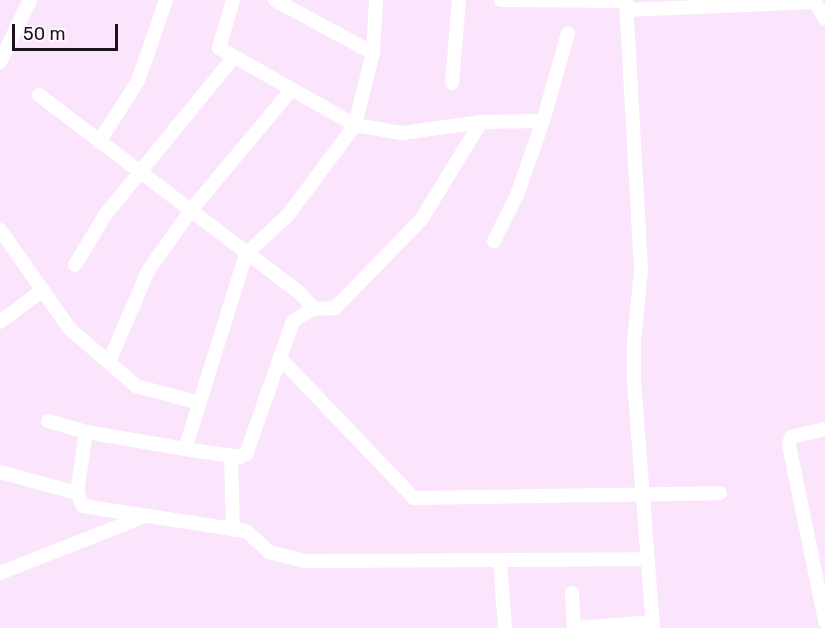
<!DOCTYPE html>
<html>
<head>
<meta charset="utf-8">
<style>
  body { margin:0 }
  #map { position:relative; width:825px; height:628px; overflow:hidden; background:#fae5fd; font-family:Rubik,sans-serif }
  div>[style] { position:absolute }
  .minor>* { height:14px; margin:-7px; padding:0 7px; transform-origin:7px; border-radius:7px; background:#fff }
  span { translate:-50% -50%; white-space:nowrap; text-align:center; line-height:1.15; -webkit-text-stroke:6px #fef8fe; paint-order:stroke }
  .scale { position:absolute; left:12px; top:24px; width:106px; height:27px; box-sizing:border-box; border:3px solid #1b121c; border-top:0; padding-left:8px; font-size:18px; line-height:21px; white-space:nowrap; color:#1b121c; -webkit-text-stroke:4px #fef8fe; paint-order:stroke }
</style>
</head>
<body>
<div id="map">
  <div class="minor">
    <div style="left:233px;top:0;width:50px;rotate:106.3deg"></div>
    <div style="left:219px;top:48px;width:156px;rotate:29.5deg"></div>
    <div style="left:355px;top:125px;width:48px;rotate:9.7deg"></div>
    <div style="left:402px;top:133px;width:80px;rotate:-7.9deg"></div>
    <div style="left:481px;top:122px;width:62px;rotate:-0.9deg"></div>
    <div style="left:275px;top:0;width:111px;rotate:28.4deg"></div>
    <div style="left:501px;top:0;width:125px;rotate:0.5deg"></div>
    <div style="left:626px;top:0;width:270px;rotate:86.8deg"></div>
    <div style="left:641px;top:270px;width:71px;rotate:95.6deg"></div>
    <div style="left:634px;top:341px;width:40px;rotate:90deg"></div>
    <div style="left:634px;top:381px;width:248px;rotate:85.6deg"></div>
    <div style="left:814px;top:0;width:22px;rotate:60deg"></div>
    <div style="left:626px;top:10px;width:188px;rotate:-2.4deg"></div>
    <div style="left:0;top:62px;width:69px;rotate:-64.2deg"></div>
    <div style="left:452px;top:83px;width:83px;rotate:-85.2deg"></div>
    <div style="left:39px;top:95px;width:328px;rotate:37.2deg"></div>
    <div style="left:300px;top:293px;width:21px;rotate:49deg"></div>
    <div style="left:99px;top:142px;width:72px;rotate:-57.4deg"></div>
    <div style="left:138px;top:81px;width:86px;rotate:-70.9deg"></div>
    <div style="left:0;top:230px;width:121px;rotate:54.7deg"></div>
    <div style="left:70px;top:329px;width:87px;rotate:40.8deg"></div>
    <div style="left:136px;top:386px;width:66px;rotate:14.9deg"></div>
    <div style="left:494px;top:241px;width:51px;rotate:-63.4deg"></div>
    <div style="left:517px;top:195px;width:78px;rotate:-70.6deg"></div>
    <div style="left:543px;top:121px;width:91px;rotate:-74.1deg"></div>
    <div style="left:75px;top:265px;width:58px;rotate:-59deg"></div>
    <div style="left:105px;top:215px;width:203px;rotate:-50.8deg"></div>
    <div style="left:0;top:322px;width:54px;rotate:-36.7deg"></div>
    <div style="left:280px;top:358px;width:194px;rotate:46.3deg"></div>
    <div style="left:414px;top:498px;width:306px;rotate:-0.9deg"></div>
    <div style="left:109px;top:362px;width:99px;rotate:-66.8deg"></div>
    <div style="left:148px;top:271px;width:76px;rotate:-54.6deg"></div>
    <div style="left:192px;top:209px;width:155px;rotate:-50.2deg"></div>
    <div style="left:48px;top:421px;width:40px;rotate:16deg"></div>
    <div style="left:86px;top:432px;width:100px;rotate:9.7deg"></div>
    <div style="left:185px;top:449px;width:55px;rotate:8.4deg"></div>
    <div style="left:239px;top:457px;width:8px;rotate:-23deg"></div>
    <div style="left:246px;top:454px;width:141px;rotate:-70.5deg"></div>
    <div style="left:293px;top:321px;width:24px;rotate:-30deg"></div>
    <div style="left:314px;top:309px;width:21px;rotate:-3deg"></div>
    <div style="left:335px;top:308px;width:123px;rotate:-45.7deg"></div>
    <div style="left:421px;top:220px;width:115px;rotate:-58.5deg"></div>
    <div style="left:825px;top:429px;width:35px;rotate:167deg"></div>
    <div style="left:791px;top:437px;width:8px;rotate:104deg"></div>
    <div style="left:789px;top:445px;width:180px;rotate:78.4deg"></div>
    <div style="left:86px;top:432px;width:62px;rotate:98.4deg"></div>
    <div style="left:77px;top:493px;width:14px;rotate:65deg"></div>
    <div style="left:83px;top:506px;width:165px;rotate:8.7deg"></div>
    <div style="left:246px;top:531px;width:31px;rotate:42deg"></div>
    <div style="left:269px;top:552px;width:38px;rotate:14deg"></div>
    <div style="left:306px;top:561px;width:342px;rotate:-0.3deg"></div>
    <div style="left:185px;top:449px;width:204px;rotate:-72.6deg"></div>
    <div style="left:246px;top:254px;width:57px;rotate:-42.9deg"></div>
    <div style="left:288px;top:215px;width:112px;rotate:-53.3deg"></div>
    <div style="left:355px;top:125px;width:74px;rotate:-76deg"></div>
    <div style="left:373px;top:53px;width:53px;rotate:-86.8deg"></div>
    <div style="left:231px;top:456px;width:74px;rotate:88.5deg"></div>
    <div style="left:0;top:472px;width:80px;rotate:15.3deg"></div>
    <div style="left:500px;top:562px;width:66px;rotate:85.7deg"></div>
    <div style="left:0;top:573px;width:153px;rotate:-21.5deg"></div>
    <div style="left:572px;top:593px;width:35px;rotate:87deg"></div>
    <div style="left:578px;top:628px;width:75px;rotate:-4.6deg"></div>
  </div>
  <div class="scale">50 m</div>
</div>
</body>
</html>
